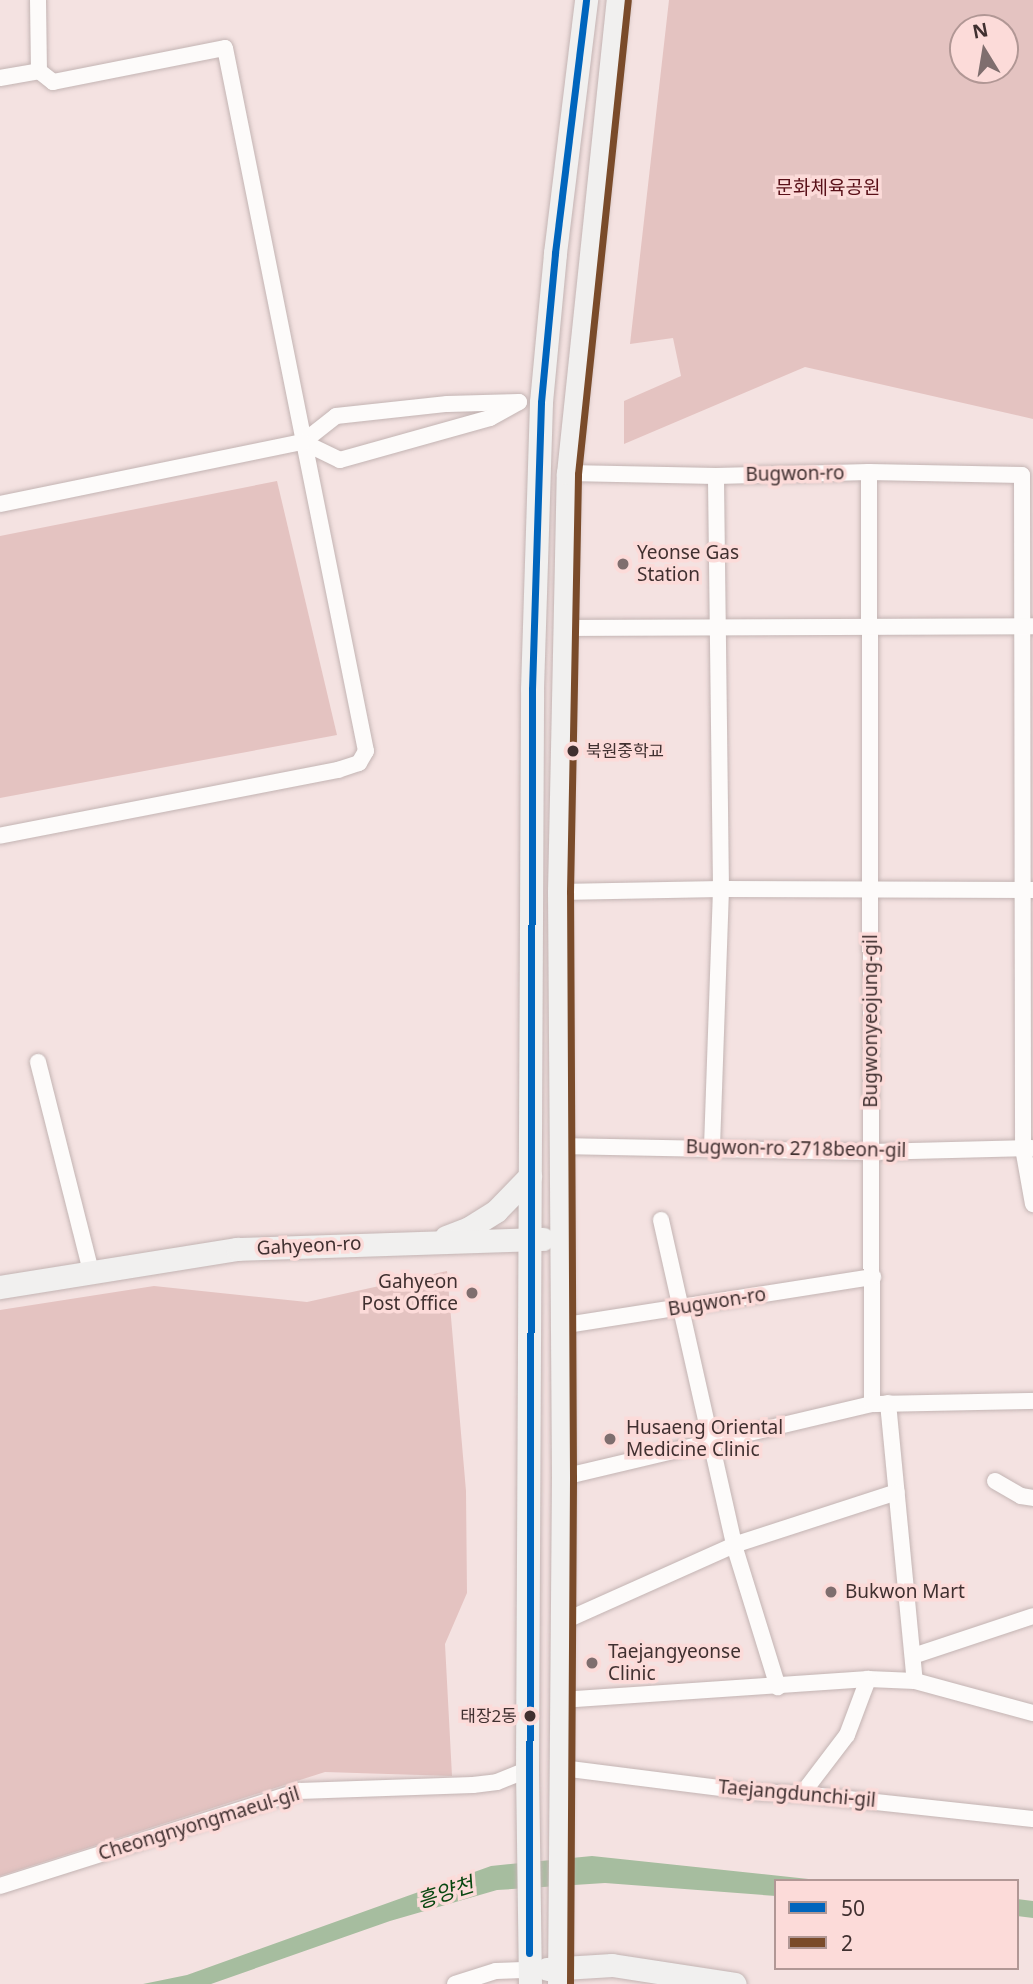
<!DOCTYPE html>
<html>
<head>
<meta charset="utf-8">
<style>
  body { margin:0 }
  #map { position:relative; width:1033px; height:1984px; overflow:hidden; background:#f4e2e1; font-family:"Noto Sans","Noto Sans KR",sans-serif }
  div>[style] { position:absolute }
  .green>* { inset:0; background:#e4c3c1 }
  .water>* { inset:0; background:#a6bd9f }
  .roads { filter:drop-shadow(0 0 2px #c3b4b3) drop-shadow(0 0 2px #c3b4b3) }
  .street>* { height:16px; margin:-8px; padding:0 8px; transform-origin:8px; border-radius:8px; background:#fdfbfa }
  .secondary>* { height:23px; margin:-11.5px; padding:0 11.5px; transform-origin:11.5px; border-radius:11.5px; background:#f1f0ef }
  .bus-1>* { height:7px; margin:-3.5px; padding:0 3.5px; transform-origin:3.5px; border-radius:3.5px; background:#0065bd }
  .bus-2>* { height:7px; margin:-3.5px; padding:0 3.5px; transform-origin:3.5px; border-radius:3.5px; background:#7a4b2a }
  .dots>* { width:19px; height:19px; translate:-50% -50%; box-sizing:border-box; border:4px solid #fcdbd9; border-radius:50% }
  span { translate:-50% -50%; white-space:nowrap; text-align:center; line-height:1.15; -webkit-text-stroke:7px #fcdbd9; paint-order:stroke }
  .bus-label { font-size:17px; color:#403030 }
  .left { translate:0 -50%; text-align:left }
  .right { translate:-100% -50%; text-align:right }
  .park-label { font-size:19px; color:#591018 }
  .street-label { font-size:19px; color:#403030 }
  .poi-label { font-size:19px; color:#403030 }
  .water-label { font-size:21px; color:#084710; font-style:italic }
  .legend { position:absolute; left:774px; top:1879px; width:245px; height:91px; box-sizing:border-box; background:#fcdbd9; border:2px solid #b19795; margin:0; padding:9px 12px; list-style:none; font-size:21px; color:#403030 }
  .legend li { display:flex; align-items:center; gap:14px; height:35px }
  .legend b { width:35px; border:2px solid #b19795 }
  .north { position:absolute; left:949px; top:14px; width:70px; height:70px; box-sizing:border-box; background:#fcdbd9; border:2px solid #b19795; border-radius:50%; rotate:349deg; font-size:19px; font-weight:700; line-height:28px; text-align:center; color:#403030 }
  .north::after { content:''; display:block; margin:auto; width:24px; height:32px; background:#7f6e6e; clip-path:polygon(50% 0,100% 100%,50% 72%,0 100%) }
</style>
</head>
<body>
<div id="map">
  <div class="green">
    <div style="clip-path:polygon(evenodd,669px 0,1033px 0,1033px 419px,805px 367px,624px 444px,624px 401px,681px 376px,673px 338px,630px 344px,669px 0,963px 28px,1005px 28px,1005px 70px,963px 70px,963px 28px)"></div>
    <div style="clip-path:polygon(277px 481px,337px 735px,0 798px,0 536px)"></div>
    <div style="clip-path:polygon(447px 1271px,466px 1491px,467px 1593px,445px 1644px,452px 1776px,325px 1772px,0 1876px,0 1310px,154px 1286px,307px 1302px)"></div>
  </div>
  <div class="water">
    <div style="clip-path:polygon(592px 1856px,827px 1881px,776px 1881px,776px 1896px,605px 1883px,497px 1890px,390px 1921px,211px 1984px,143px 1984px,187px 1975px,491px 1866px)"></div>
    <div style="clip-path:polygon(1017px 1899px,1033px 1901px,1033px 1918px,1017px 1916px)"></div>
  </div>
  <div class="roads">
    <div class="street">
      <div style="left:38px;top:0;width:71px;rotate:89.2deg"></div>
      <div style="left:0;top:78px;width:40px;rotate:-10deg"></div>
      <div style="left:39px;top:71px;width:18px;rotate:38deg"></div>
      <div style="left:53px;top:82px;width:175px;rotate:-11.2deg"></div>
      <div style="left:225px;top:48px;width:717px;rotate:78.66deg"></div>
      <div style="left:366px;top:751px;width:14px;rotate:120deg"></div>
      <div style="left:359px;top:763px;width:22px;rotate:162deg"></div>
      <div style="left:338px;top:770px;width:344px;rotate:169deg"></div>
      <div style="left:519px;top:402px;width:33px;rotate:151deg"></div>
      <div style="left:490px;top:418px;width:156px;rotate:164.4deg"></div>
      <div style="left:340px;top:460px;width:41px;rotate:-154.1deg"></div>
      <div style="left:303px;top:442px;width:42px;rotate:-38.2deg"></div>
      <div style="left:336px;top:416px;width:112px;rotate:-6.2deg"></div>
      <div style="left:447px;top:404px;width:72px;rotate:-1.6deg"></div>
      <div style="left:869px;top:472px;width:932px;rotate:89.82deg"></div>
      <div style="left:568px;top:473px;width:148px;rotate:1.2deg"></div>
      <div style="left:716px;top:476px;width:153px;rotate:-1.5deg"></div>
      <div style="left:869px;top:472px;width:153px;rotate:1.1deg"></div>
      <div style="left:1022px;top:475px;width:673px;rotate:89.91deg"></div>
      <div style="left:1023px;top:1148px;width:57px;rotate:79.9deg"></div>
      <div style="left:0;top:504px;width:309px;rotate:-11.6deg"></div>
      <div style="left:564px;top:628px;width:469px;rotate:-0.2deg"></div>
      <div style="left:559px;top:892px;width:162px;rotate:-1.1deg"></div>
      <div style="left:721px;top:889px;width:312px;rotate:0.2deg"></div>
      <div style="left:38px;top:1062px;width:217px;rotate:75.8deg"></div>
      <div style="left:558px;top:1146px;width:313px;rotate:1.1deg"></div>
      <div style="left:871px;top:1152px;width:161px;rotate:-1.4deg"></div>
      <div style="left:712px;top:1147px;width:258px;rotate:-88deg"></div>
      <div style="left:721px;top:889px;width:413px;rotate:-90.7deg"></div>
      <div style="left:661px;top:1220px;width:333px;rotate:77.3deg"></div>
      <div style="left:734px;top:1545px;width:149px;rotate:72.8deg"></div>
      <div style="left:560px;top:1326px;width:317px;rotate:-8.9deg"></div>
      <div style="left:888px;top:1403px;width:279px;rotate:84.5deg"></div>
      <div style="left:563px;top:1477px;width:318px;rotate:-13.3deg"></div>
      <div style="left:872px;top:1404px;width:161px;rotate:-1.1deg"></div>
      <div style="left:995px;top:1481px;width:30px;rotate:30deg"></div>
      <div style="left:1021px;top:1496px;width:12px;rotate:9deg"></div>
      <div style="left:560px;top:1623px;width:191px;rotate:-24.1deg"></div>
      <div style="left:734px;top:1545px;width:171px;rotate:-18deg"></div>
      <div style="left:913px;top:1656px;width:126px;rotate:-18.4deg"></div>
      <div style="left:561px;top:1700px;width:308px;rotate:-3.9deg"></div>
      <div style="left:868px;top:1679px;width:47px;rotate:2.4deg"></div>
      <div style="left:915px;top:1681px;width:122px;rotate:15.2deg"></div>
      <div style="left:562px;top:1768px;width:192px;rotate:7.2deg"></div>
      <div style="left:752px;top:1792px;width:50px;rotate:2.3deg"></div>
      <div style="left:802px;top:1794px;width:232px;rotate:6.2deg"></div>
      <div style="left:802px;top:1794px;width:74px;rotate:-52.7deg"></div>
      <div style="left:847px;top:1735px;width:60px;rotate:-69.4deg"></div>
      <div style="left:0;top:1886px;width:314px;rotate:-17.6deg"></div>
      <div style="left:299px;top:1791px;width:174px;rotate:-2deg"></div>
      <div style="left:473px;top:1785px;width:24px;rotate:-7deg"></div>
      <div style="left:497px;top:1782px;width:32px;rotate:-22deg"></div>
      <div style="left:455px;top:1984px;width:43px;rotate:-17.6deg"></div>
      <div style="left:496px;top:1971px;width:34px;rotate:-2deg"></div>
    </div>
    <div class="secondary">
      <div style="left:446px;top:1237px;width:25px;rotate:-21deg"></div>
      <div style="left:469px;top:1228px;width:32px;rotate:-32deg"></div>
      <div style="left:496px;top:1211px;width:49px;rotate:-45.8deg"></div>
      <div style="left:0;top:1287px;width:240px;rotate:-9.1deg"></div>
      <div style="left:237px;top:1249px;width:306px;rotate:-1.9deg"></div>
      <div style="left:547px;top:1969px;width:65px;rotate:-3.5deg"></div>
      <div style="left:612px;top:1965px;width:124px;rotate:8.8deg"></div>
      <div style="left:530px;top:1984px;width:214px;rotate:-90.8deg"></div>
      <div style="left:527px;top:1770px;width:1081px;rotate:-89.73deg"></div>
      <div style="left:532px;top:689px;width:287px;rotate:-88.2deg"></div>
      <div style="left:541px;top:402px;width:150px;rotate:-84.6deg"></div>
      <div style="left:555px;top:253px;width:255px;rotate:-83deg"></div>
      <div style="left:559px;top:1984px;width:507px;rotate:-89.55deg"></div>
      <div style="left:563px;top:1477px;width:585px;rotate:-90.39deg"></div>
      <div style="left:559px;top:892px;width:419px;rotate:-88.8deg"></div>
      <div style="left:568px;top:473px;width:476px;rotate:-84deg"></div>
    </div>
  </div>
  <div class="bus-1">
    <div style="left:529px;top:1953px;width:1264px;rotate:-89.86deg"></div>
    <div style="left:532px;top:689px;width:287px;rotate:-88.2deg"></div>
    <div style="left:541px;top:402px;width:150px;rotate:-84.6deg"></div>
    <div style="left:555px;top:253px;width:255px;rotate:-83deg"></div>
  </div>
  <div class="bus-2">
    <div style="left:570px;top:1984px;width:507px;rotate:-89.66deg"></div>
    <div style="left:573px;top:1477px;width:585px;rotate:-90.29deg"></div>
    <div style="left:570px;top:892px;width:418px;rotate:-88.9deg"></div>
    <div style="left:578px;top:474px;width:476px;rotate:-84deg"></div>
  </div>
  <div class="dots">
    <div style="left:623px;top:564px;background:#7f6e6e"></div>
    <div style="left:573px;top:751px;background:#403030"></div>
    <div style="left:472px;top:1293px;background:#7f6e6e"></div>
    <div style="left:610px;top:1439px;background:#7f6e6e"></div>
    <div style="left:831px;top:1592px;background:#7f6e6e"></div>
    <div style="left:592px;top:1663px;background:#7f6e6e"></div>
    <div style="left:530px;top:1716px;background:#403030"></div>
  </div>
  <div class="bus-label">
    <span class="left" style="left:586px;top:751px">북원중학교</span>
    <span class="right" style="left:517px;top:1716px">태장2동</span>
  </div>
  <div class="park-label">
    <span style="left:828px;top:188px">문화체육공원</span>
  </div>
  <div class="street-label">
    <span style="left:795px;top:474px;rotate:-1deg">Bugwon-ro</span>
    <span style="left:871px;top:1021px;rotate:-90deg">Bugwonyeojung-gil</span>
    <span style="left:796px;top:1149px;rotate:1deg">Bugwon-ro 2718beon-gil</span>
    <span style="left:309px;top:1246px;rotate:-3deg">Gahyeon-ro</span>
    <span style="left:717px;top:1302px;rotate:-9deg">Bugwon-ro</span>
    <span style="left:797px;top:1794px;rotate:5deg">Taejangdunchi-gil</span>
    <span style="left:199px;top:1824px;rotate:-17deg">Cheongnyongmaeul-gil</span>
  </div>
  <div class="poi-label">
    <span class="left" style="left:637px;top:564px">Yeonse Gas<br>Station</span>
    <span class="right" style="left:458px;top:1293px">Gahyeon<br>Post Office</span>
    <span class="left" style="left:626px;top:1439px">Husaeng Oriental<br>Medicine Clinic</span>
    <span class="left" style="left:845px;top:1592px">Bukwon Mart</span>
    <span class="left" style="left:608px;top:1663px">Taejangyeonse<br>Clinic</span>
  </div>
  <div class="water-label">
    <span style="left:445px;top:1892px;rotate:-18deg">흥양천</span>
  </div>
  <ul class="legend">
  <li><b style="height:9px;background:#0065bd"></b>50</li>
  <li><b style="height:9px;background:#7a4b2a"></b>2</li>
  </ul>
  <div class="north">N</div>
</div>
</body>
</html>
